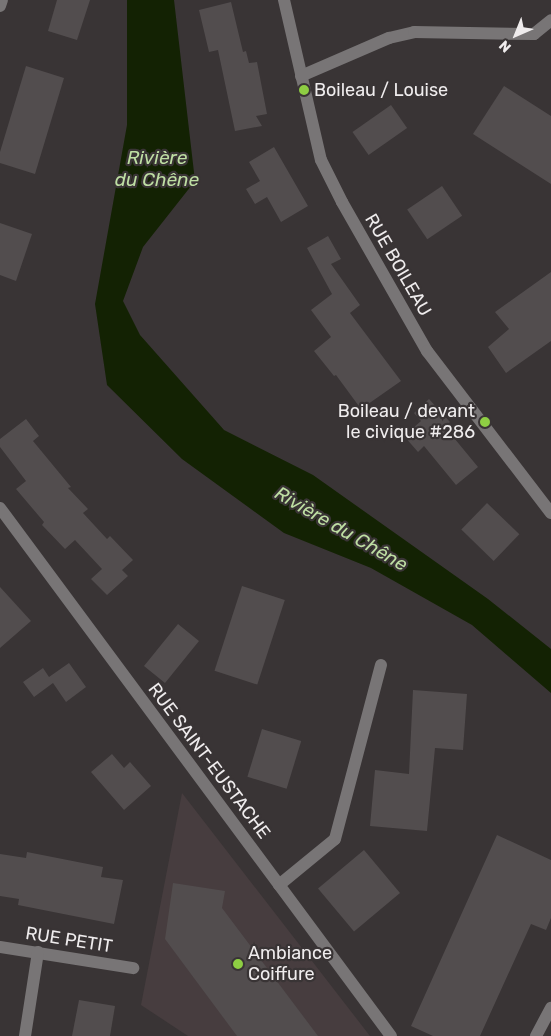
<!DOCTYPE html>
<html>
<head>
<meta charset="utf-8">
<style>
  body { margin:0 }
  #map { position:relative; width:551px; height:1036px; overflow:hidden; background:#393435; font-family:Rubik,sans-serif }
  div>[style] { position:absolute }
  .built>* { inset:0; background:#473d3f }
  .water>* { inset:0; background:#132203 }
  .building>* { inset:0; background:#524d4e; transform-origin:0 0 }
  .minor>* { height:12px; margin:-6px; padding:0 6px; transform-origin:6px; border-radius:6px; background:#787576 }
  .dots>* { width:14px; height:14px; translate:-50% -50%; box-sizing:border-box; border:2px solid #393435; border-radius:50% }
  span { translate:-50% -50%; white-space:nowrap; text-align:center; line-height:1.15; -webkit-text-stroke:4.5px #393435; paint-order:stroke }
  .poi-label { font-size:18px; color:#efeced }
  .left { translate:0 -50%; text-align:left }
  .right { translate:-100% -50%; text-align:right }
  .street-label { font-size:18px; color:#efeced }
  .water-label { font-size:19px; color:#bedea3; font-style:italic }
  .north { position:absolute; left:491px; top:10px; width:50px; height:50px; -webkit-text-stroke:4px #393435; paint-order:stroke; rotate:224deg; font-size:14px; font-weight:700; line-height:20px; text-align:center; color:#efeced }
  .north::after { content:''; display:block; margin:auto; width:18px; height:22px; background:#efeced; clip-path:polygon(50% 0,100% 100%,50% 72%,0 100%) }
</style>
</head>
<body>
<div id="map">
  <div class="built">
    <div style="clip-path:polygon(182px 793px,370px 1036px,188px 1036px,141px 1005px)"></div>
  </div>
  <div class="water">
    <div style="clip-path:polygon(127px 0,174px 0,195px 181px,143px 247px,123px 301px,140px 335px,224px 430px,313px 475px,488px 599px,551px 649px,551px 693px,472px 625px,371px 568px,284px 533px,182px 459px,107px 385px,95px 304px,127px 125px)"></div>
  </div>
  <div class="building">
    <div style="clip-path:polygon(57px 0,90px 0,77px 40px,48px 31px)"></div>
    <div style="clip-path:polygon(231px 2px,243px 52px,246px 51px,249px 63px,257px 62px,267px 114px,256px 116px,262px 126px,235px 131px,218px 50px,209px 52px,199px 10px)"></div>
    <div style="clip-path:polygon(26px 66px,64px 78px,35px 174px,0 163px,0 152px)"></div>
    <div style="clip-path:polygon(504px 86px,551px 116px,551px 184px,473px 134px)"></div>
    <div style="left:391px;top:105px;width:28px;height:47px;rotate:55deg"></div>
    <div style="clip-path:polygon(274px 147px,308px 206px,281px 222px,267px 197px,255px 204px,246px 189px,260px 181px,249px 162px)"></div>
    <div style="left:442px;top:186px;width:36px;height:42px;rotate:56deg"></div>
    <div style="clip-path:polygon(0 223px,32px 234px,16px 281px,0 275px)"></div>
    <div style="clip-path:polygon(328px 236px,341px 259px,331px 264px,360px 305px,350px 313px,401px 381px,361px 409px,336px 375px,334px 376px,314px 351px,331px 337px,311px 310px,332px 294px,307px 248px)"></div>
    <div style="clip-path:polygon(551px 272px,551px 341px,506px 373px,488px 347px,509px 329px,495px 312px)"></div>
    <div style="clip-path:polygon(429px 399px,450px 422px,445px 427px,478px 467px,456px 485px,424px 446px,418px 452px,404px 436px,421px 421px,414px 413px)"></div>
    <div style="clip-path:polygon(26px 419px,39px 436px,33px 441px,71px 487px,68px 488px,88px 509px,83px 513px,107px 539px,110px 536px,133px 560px,122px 570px,128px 576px,107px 595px,91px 579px,102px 569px,75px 540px,65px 549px,42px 525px,44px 522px,16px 489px,26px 481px,0 447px,0 439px)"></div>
    <div style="left:487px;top:503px;width:45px;height:37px;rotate:44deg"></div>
    <div style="left:242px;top:586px;width:45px;height:89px;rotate:18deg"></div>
    <div style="clip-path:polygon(0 587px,31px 621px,0 648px)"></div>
    <div style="left:178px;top:624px;width:27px;height:54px;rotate:39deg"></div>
    <div style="clip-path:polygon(69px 663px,86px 687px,66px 702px,53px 683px,34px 697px,23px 682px,43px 668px,49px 677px)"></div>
    <div style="clip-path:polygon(413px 690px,467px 694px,463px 750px,435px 748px,427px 831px,370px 826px,375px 770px,409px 774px)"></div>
    <div style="left:262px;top:729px;width:41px;height:50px;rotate:17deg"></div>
    <div style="clip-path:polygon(112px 754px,124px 768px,130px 762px,151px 786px,124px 810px,91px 772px)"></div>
    <div style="clip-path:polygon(497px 835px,551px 860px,551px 918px,546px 930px,531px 924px,480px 1036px,433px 1036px,411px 1026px)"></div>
    <div style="left:364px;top:850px;width:56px;height:60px;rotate:50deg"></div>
    <div style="clip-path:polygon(27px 852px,103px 867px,101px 877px,123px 880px,114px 924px,18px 905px,19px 899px,0 896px,0 854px,26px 858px)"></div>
    <div style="clip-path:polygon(173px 883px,225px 891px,222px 908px,318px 1036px,237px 1036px,165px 939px)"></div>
    <div style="clip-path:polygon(79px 1000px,115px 1006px,110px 1036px,72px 1036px)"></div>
  </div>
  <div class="minor">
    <div style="left:284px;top:0;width:164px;rotate:77deg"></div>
    <div style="left:321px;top:160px;width:47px;rotate:63.4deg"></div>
    <div style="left:342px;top:202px;width:172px;rotate:60.3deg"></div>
    <div style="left:427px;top:351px;width:204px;rotate:52.6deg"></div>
    <div style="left:0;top:6px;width:6px;rotate:-72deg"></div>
    <div style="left:301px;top:76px;width:96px;rotate:-23.4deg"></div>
    <div style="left:389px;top:38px;width:26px;rotate:-13deg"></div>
    <div style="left:414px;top:32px;width:120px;rotate:1deg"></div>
    <div style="left:534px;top:34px;width:22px;rotate:-39deg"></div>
    <div style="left:0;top:508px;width:657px;rotate:53.48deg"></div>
    <div style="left:279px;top:885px;width:72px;rotate:-39.4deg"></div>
    <div style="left:335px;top:839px;width:180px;rotate:-75.2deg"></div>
    <div style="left:0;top:947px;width:135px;rotate:9deg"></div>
    <div style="left:25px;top:1036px;width:85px;rotate:-81.2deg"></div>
    <div style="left:536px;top:1036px;width:32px;rotate:-62deg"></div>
  </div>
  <div class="dots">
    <div style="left:304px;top:90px;background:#8ece43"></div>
    <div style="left:485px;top:422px;background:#8ece43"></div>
    <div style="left:238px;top:964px;background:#8ece43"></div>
  </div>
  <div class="poi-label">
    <span class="left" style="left:314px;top:90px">Boileau / Louise</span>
    <span class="right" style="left:475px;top:422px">Boileau / devant<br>le civique #286</span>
    <span class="left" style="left:248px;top:964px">Ambiance<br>Coiffure</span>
  </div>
  <div class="street-label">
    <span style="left:398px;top:265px;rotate:60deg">RUE BOILEAU</span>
    <span style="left:209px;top:761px;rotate:53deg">RUE SAINT-EUSTACHE</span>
    <span style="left:69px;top:940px;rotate:9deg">RUE PETIT</span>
  </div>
  <div class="water-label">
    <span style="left:157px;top:169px">Rivière<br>du Chêne</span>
    <span style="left:341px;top:529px;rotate:30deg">Rivière du Chêne</span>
  </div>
  <div class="north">N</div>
</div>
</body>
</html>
